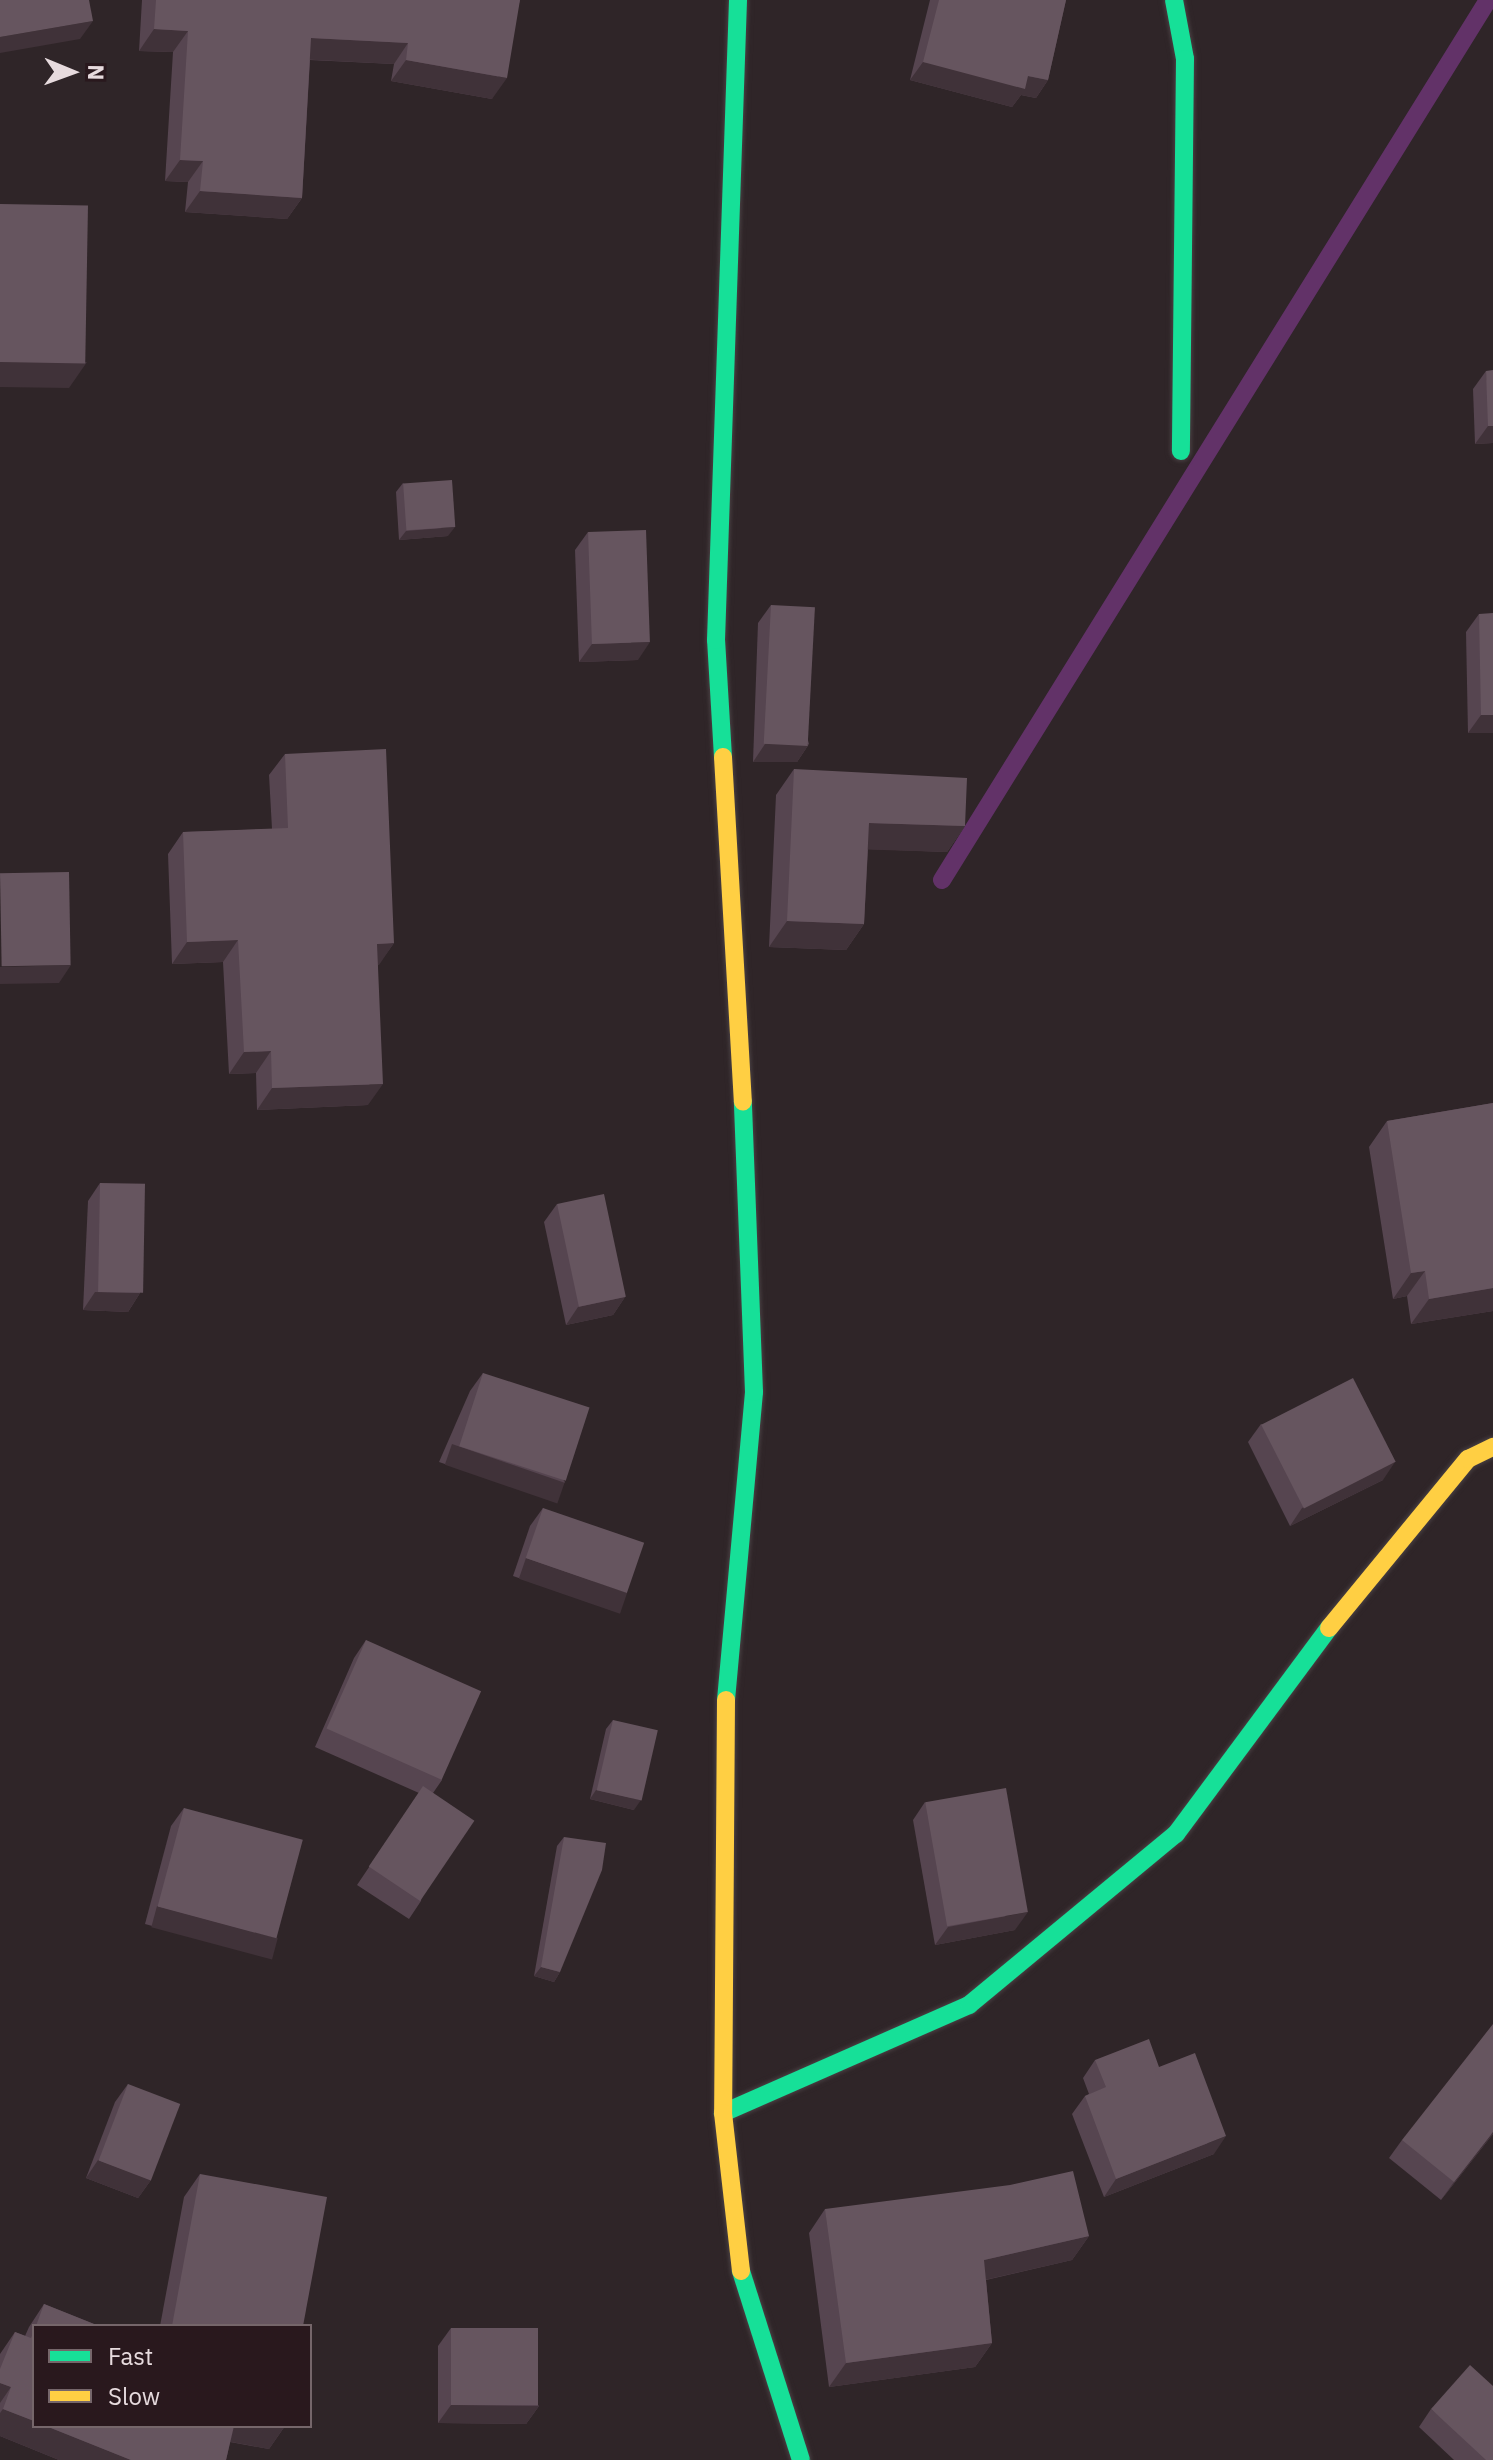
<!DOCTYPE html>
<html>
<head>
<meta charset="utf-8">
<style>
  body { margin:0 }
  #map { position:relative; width:1493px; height:2460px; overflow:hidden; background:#2f2528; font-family:"IBM Plex Sans",sans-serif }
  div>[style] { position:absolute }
  .stream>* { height:18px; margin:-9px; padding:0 9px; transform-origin:9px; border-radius:9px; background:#623268 }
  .roads { filter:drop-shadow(0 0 2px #494043) drop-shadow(0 0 2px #494043) }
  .fast>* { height:18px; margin:-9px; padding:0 9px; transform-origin:9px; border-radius:9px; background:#16e098 }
  .slow>* { height:18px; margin:-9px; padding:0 9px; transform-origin:9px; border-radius:9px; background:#ffcf43 }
  .wall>* { inset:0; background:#564550 }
  .shaded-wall>* { inset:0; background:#403239; transform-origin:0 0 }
  .building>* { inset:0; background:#66555f; transform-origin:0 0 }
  span { translate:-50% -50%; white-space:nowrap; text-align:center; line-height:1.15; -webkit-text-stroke:8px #29181d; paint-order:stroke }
  .legend { position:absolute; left:32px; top:2324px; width:280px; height:104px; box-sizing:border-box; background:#29181d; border:2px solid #75666a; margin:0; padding:10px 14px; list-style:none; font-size:24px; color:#e7dbde }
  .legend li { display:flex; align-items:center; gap:16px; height:40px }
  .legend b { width:40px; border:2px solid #75666a }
  .north { position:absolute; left:32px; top:32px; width:80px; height:80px; -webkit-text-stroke:6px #29181d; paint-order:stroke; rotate:91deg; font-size:22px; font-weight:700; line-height:32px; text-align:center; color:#e7dbde }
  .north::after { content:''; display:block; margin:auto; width:28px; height:36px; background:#e7dbde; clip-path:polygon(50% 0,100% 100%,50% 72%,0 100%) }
</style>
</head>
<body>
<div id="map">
  <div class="stream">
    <div style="left:942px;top:880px;width:1036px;rotate:-58.18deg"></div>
  </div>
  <div class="roads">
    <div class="fast">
      <div style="left:1174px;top:0;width:60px;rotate:79.4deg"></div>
      <div style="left:1185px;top:59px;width:392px;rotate:90.6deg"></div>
      <div style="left:723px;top:757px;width:117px;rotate:-93.4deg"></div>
      <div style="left:716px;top:640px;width:640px;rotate:-88.03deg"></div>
      <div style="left:726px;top:1700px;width:309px;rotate:-84.8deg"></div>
      <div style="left:754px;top:1392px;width:291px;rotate:-92.2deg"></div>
      <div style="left:723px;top:2113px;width:269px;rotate:-23.7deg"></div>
      <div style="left:969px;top:2005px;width:268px;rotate:-39.6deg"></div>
      <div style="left:1176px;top:1834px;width:257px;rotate:-53.4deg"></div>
      <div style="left:741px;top:2271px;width:198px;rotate:72.4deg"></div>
    </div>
    <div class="slow">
      <div style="left:723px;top:757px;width:345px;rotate:86.7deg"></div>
      <div style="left:1329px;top:1628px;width:219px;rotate:-50.6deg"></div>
      <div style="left:1468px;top:1459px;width:28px;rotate:-26deg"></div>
      <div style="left:726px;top:1700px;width:413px;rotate:90.4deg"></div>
      <div style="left:723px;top:2113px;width:159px;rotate:83.5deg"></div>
    </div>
  </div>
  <div class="wall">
    <div style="clip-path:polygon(142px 0,520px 0,492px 99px,391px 81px,394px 64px,310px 60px,302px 198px,287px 219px,185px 212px,188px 182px,165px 181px,173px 52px,139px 51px)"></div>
    <div style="clip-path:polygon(930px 0,1066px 0,1048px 80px,1036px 98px,1021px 95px,1012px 107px,910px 80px)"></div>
    <div style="clip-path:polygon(1486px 371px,1493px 443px,1475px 444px,1473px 389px)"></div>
    <div style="clip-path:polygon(403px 483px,448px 536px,399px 540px,396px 492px)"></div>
    <div style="clip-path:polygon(588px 532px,638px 660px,579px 662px,575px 550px)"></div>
    <div style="clip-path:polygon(771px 605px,809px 744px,797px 762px,753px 762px,758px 623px)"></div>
    <div style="clip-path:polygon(1479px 614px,1493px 733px,1468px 733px,1466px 632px)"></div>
    <div style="clip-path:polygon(285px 754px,394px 943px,378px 965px,368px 1105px,257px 1110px,256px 1073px,229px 1074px,223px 962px,172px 964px,168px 854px,183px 832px,272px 829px,269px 775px)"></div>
    <div style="clip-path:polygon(794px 769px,965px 826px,947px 852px,868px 849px,864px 924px,846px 950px,769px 947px,776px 795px)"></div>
    <div style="clip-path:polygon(1493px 1103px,1493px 1311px,1411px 1324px,1407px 1296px,1393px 1299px,1369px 1147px,1387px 1121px)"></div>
    <div style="clip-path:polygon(100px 1183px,140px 1293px,128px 1312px,83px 1310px,88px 1201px)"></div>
    <div style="clip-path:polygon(557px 1204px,625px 1297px,613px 1315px,566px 1325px,544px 1222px)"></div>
    <div style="clip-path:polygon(483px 1373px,565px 1482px,552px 1500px,439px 1462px,470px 1391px)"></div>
    <div style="clip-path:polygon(1261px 1424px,1383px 1480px,1290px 1526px,1248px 1442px)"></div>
    <div style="clip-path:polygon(543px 1508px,614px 1611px,513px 1576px,530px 1526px)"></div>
    <div style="clip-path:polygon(366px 1640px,442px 1780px,433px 1793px,421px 1901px,409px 1919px,357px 1885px,419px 1793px,315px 1747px,354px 1658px)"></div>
    <div style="clip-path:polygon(613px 1720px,634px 1810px,590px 1799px,606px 1729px)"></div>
    <div style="clip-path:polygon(925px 1802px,1015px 1930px,935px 1945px,913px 1820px)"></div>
    <div style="clip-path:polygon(184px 1808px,265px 1957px,145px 1924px,171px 1826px)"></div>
    <div style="clip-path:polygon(564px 1837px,560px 1972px,554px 1982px,534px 1976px,557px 1846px)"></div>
    <div style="clip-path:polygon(1095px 2060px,1159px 2067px,1214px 2154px,1104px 2197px,1072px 2114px,1085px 2096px,1089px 2094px,1083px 2078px)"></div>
    <div style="clip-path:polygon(128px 2084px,151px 2180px,138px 2198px,86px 2178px,115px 2102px)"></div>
    <div style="clip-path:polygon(1493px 2134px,1441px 2200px,1389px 2158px,1402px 2140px)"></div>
    <div style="clip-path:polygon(200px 2174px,303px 2326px,160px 2326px,184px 2197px)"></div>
    <div style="clip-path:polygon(825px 2209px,1089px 2236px,1072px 2260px,986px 2280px,992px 2343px,975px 2367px,829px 2387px,809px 2233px)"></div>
    <div style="clip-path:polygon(44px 2304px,99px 2326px,34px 2326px,34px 2426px,285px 2426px,269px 2449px,230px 2442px,226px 2460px,59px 2460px,0 2436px,0 2354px,15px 2332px,25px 2336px,29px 2327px)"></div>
    <div style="clip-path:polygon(451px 2328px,539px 2406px,526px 2424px,438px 2423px,438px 2346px)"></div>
    <div style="clip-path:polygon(1431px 2409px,1493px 2460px,1454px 2460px,1419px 2427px)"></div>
  </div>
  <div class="shaded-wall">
    <div style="clip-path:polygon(93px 21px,80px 39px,0 53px,0 37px)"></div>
    <div style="clip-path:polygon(154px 29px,188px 31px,173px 52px,139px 51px)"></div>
    <div style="clip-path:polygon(311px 38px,408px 43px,394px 64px,297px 59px)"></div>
    <div style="clip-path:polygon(406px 60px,507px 78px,492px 99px,391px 81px)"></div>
    <div style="clip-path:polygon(923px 62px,1028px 76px,1048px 80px,1036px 98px,1021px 95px,1012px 107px,910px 80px)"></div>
    <div style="clip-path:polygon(180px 160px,203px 161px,188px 182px,165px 181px)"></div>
    <div style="clip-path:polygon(200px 191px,302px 198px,287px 219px,185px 212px)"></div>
    <div style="clip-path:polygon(0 362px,87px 362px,69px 388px,0 387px)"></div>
    <div style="clip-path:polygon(1488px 426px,1493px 426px,1493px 443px,1475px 444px)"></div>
    <div style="clip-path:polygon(455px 527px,448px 536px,399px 540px,406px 531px)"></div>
    <div style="clip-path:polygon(650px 642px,638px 660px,579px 662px,592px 644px)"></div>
    <div style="clip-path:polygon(1481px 715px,1493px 715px,1493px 733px,1468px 733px)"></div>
    <div style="clip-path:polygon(765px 744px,809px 744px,797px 762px,753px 762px)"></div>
    <div style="clip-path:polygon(869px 823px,965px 826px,947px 852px,851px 849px)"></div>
    <div style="clip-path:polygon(787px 921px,864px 924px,846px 950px,769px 947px)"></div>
    <div style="clip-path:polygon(238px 940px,223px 962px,172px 964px,187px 942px)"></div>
    <div style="clip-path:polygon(394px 943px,379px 965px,362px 965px,377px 944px)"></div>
    <div style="clip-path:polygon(71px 965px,59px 983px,0 984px,0 967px)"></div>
    <div style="clip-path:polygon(271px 1051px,256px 1073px,229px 1074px,244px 1052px)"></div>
    <div style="clip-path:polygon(383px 1084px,368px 1105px,257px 1110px,272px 1088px)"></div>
    <div style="clip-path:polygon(1425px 1271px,1407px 1296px,1393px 1299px,1411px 1273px)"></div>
    <div style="clip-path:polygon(1493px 1288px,1493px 1311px,1411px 1324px,1429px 1299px)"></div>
    <div style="clip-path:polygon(95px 1292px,140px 1293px,128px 1312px,83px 1310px)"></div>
    <div style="clip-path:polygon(625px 1297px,613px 1315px,566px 1325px,578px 1307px)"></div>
    <div style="left:452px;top:1444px;width:119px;height:22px;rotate:19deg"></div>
    <div style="clip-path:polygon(1395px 1462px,1383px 1480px,1290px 1526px,1302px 1508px)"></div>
    <div style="left:526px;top:1558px;width:107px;height:22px;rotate:19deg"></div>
    <div style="clip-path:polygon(596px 1790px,641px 1800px,634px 1810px,590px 1799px)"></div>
    <div style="left:157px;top:1906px;width:125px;height:22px;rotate:15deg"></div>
    <div style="clip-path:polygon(1028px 1912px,1015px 1930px,935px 1945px,948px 1927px)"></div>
    <div style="clip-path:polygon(541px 1967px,560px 1972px,554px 1982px,534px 1976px)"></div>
    <div style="clip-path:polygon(1493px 2132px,1493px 2134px,1441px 2200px,1454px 2182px)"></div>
    <div style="clip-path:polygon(1226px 2136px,1214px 2154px,1104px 2197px,1116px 2179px)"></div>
    <div style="clip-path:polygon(98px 2160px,151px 2180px,138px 2198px,86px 2178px)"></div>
    <div style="clip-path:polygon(1089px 2236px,1072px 2260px,967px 2284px,984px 2260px)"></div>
    <div style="clip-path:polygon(992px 2343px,975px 2367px,829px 2387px,846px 2363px)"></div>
    <div style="clip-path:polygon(0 2383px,11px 2387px,0 2403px)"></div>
    <div style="clip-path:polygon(451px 2405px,539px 2406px,526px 2424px,438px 2423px)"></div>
    <div style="clip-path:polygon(3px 2409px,34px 2421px,34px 2426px,46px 2426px,131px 2460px,59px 2460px,0 2436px,0 2413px)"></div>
    <div style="clip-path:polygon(230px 2426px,285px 2426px,269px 2449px,220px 2440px)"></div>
  </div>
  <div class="building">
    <div style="clip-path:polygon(0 0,89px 0,93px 21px,0 37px)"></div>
    <div style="clip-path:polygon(156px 0,520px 0,507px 78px,406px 60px,408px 43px,311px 38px,302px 198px,200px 191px,203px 161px,180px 160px,188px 31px,154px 29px)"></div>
    <div style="clip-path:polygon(939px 0,1066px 0,1048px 80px,1028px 76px,1025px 89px,923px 62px)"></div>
    <div style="left:0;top:204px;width:88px;height:158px;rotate:1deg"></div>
    <div style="clip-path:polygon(1493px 370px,1493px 426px,1488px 426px,1486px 371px)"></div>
    <div style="left:452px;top:480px;width:47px;height:49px;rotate:86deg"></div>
    <div style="left:646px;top:530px;width:112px;height:58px;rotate:88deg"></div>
    <div style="left:771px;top:605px;width:44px;height:139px;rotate:3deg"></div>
    <div style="clip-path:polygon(1493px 613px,1493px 715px,1481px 715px,1479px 614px)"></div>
    <div style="clip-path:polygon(386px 749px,394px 943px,377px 944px,383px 1084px,272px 1088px,271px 1051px,244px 1052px,238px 940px,187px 942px,183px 832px,288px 828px,285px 754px)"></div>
    <div style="clip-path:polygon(794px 769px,967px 778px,965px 826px,869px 823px,864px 924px,787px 921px)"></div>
    <div style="left:69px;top:872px;width:93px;height:69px;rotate:89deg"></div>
    <div style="clip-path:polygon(1493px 1103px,1493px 1288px,1429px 1299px,1425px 1271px,1411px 1273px,1387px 1121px)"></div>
    <div style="left:100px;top:1183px;width:45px;height:109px;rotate:1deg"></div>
    <div style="left:604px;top:1194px;width:105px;height:48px;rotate:78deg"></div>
    <div style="left:483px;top:1373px;width:112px;height:77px;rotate:18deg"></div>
    <div style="left:1353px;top:1378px;width:94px;height:103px;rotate:63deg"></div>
    <div style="left:543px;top:1508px;width:107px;height:53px;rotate:19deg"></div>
    <div style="left:366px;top:1640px;width:126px;height:97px;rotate:24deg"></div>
    <div style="left:613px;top:1720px;width:46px;height:72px;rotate:13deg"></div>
    <div style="left:423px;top:1786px;width:62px;height:97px;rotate:34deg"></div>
    <div style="left:1006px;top:1788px;width:126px;height:82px;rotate:80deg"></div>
    <div style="left:184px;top:1808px;width:123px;height:102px;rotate:15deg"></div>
    <div style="clip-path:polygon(564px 1837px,606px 1843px,602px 1870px,560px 1972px,541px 1967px)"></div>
    <div style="clip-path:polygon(1493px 2024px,1493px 2132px,1454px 2182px,1402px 2140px)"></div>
    <div style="clip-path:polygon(1149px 2039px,1159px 2067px,1195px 2053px,1226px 2136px,1116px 2179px,1085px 2096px,1106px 2087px,1095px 2060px)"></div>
    <div style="left:128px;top:2084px;width:56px;height:82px;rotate:21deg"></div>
    <div style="clip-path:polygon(1073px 2171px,1089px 2236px,984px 2260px,992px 2343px,846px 2363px,825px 2209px,1010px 2185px)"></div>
    <div style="clip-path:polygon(200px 2174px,327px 2197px,303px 2326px,172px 2326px)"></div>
    <div style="clip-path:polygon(44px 2304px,99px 2326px,36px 2326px)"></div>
    <div style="left:451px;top:2328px;width:87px;height:77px"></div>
    <div style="clip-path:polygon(34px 2331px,34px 2421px,3px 2409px,11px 2387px,0 2383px,0 2369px,15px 2332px,31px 2338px)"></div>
    <div style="clip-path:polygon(1470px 2365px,1493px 2386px,1493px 2460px,1486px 2460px,1431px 2409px)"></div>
    <div style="clip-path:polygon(46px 2426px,234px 2426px,226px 2460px,131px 2460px)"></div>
  </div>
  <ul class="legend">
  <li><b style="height:10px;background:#16e098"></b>Fast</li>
  <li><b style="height:10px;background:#ffcf43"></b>Slow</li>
  </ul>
  <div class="north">N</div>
</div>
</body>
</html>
